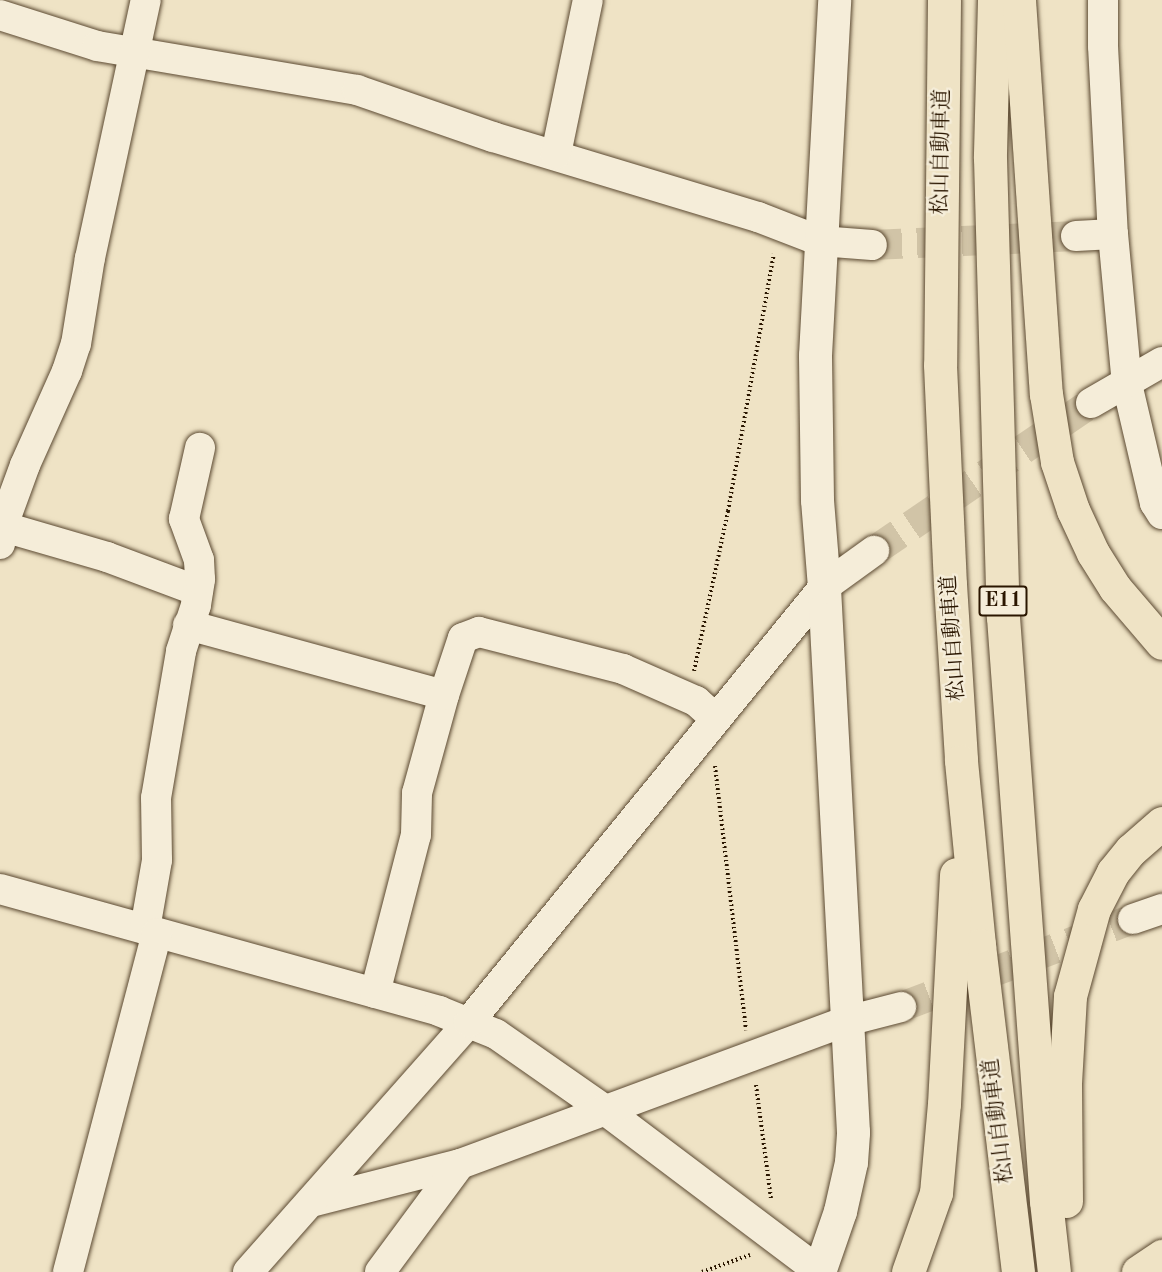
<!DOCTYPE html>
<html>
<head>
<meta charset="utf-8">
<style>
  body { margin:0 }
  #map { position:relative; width:1162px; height:1272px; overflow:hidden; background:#efe3c5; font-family:"Old Standard TT","Noto Serif JP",serif }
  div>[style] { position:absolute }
  .minor-tunnel>* { height:30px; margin-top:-15px; transform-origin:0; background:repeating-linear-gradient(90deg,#d1c4a7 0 30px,transparent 0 45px) }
  .path>* { height:4px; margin-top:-2px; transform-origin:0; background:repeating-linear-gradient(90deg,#2a1600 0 1.5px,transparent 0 4.5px) }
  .roads { filter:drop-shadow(0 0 2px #5b4931) drop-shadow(0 0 2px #5b4931) }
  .minor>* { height:30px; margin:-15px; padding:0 15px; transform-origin:15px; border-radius:15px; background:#f5edd9 }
  .tertiary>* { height:33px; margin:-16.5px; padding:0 16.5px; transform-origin:16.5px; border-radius:16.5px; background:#f5edd9 }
  .motorway>* { height:33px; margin:-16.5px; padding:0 16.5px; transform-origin:16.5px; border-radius:16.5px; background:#efe3c5 }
  span { translate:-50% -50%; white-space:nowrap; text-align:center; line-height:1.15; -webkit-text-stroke:4.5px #f5edd9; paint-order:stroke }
  .shield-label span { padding:2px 4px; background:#f5edd9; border:2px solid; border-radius:4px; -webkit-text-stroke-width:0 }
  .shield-label { font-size:20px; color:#2a1600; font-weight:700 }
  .street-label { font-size:21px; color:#2a1600 }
</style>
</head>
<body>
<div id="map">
  <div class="minor-tunnel">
    <div style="left:872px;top:245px;width:204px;rotate:-2.5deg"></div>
    <div style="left:874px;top:551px;width:263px;rotate:-34.3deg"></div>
    <div style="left:901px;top:1007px;width:248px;rotate:-20.8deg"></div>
  </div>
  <div class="path">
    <div style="left:694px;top:671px;width:164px;rotate:-78deg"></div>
    <div style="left:728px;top:511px;width:261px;rotate:-79.9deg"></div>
    <div style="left:715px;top:766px;width:266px;rotate:83.3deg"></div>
    <div style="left:756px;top:1085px;width:115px;rotate:82.5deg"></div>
    <div style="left:702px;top:1272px;width:51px;rotate:-19.5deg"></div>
  </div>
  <div class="roads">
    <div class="minor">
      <div style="left:1103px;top:0;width:46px;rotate:90deg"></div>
      <div style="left:1103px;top:46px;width:188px;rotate:87deg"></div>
      <div style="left:1113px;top:234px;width:151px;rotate:84.7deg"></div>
      <div style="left:1127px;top:384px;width:122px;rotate:76.8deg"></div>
      <div style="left:1155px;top:503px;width:13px;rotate:58deg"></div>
      <div style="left:0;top:15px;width:102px;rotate:17.7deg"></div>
      <div style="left:97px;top:46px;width:264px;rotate:9.6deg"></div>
      <div style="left:357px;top:90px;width:144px;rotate:19.1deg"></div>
      <div style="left:493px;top:137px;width:277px;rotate:16.8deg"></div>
      <div style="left:758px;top:217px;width:66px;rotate:21.2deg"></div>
      <div style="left:820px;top:241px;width:52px;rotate:4.4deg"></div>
      <div style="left:556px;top:154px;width:157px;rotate:-78.3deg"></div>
      <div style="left:1076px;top:236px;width:37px;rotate:-3deg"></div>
      <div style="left:1091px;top:403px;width:82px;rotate:-30deg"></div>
      <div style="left:4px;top:527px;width:107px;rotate:16.2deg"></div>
      <div style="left:107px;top:557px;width:97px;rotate:20.5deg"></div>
      <div style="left:0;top:544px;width:28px;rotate:-77deg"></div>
      <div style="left:6px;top:517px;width:55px;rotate:-69.9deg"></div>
      <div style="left:25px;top:465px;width:103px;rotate:-65.9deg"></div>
      <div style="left:67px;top:371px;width:28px;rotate:-72deg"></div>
      <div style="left:76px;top:344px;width:87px;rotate:-80.8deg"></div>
      <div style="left:90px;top:258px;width:264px;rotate:-77.8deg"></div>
      <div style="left:188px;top:625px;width:265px;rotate:15.3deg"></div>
      <div style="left:0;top:889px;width:456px;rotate:15.5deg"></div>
      <div style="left:439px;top:1011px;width:61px;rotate:22deg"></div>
      <div style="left:496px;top:1034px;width:133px;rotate:34.9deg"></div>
      <div style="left:605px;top:1110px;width:268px;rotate:37deg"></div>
      <div style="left:1133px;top:919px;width:31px;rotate:-19deg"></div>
      <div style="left:145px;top:929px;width:70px;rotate:-80.1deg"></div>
      <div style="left:157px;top:860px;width:62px;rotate:-90.9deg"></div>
      <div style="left:156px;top:798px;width:149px;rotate:-80.3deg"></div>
      <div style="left:181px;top:651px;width:48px;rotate:-71.9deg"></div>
      <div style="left:196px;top:605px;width:26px;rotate:-81deg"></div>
      <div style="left:200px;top:579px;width:19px;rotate:-93deg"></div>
      <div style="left:199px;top:560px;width:44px;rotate:-110.1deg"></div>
      <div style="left:184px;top:519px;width:73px;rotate:-77.3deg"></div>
      <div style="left:375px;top:993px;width:163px;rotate:-75.5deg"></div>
      <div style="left:416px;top:835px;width:42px;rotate:-88.6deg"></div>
      <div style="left:417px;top:793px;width:102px;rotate:-74.6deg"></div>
      <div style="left:444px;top:695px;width:60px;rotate:-71.6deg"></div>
      <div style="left:463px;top:638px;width:17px;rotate:-21deg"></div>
      <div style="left:479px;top:632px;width:149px;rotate:14.4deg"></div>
      <div style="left:623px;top:669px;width:80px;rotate:23.7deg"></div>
      <div style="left:696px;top:701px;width:25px;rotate:42deg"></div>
      <div style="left:311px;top:1202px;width:154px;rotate:-14.3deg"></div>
      <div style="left:460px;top:1164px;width:413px;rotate:-20.3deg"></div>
      <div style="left:847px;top:1021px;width:56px;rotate:-14.5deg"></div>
      <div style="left:68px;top:1272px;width:350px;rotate:-75.3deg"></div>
      <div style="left:248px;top:1272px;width:334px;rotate:-48.5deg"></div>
      <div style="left:469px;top:1022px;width:561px;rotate:-50.78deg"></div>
      <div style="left:824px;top:587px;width:62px;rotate:-35.8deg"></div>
      <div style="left:380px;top:1272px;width:134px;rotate:-53.5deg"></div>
    </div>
    <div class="tertiary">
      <div style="left:819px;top:1272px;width:65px;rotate:-71deg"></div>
      <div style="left:840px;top:1211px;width:50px;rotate:-77.3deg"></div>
      <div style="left:851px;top:1162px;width:30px;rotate:-86deg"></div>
      <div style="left:853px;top:1132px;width:546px;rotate:-93.05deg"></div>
      <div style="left:824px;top:587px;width:87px;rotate:-94.6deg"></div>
      <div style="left:817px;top:500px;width:145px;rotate:-90.8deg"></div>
      <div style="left:815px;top:355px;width:356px;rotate:-86.9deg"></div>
    </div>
    <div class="motorway">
      <div style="left:944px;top:0;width:365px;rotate:90.6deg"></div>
      <div style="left:940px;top:365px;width:219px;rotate:87.4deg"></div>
      <div style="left:950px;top:584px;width:177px;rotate:86.4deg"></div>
      <div style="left:961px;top:761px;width:185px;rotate:84.4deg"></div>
      <div style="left:979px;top:945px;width:329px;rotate:83.2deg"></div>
      <div style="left:994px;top:0;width:158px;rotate:91.5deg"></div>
      <div style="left:990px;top:158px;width:459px;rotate:88.4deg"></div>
      <div style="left:1003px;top:617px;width:586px;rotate:85.79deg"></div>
      <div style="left:1046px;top:1201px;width:71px;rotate:83.6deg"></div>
      <div style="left:1019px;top:0;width:395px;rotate:86.1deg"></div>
      <div style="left:1046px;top:394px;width:69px;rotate:80.8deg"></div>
      <div style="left:1057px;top:462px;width:51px;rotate:71.6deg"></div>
      <div style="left:1073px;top:510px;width:47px;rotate:65.1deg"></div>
      <div style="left:1093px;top:553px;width:41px;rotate:57.8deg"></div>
      <div style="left:1115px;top:588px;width:72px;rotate:49.5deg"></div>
      <div style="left:1066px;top:1201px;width:118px;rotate:-90.5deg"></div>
      <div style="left:1065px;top:1083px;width:87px;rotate:-86.7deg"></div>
      <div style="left:1070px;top:996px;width:90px;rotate:-74.6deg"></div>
      <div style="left:1094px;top:909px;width:42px;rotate:-62.8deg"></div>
      <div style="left:1113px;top:872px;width:28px;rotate:-51deg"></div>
      <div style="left:1131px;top:850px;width:41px;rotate:-41.1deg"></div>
      <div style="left:908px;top:1272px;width:84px;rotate:-70.5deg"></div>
      <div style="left:936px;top:1193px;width:89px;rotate:-84.9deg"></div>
      <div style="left:944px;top:1104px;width:230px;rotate:-87deg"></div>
      <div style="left:1138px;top:1272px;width:29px;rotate:-34deg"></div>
    </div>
  </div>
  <div class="shield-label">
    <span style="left:1003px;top:601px">E11</span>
  </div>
  <div class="street-label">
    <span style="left:942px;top:152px;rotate:-89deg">松山自動車道</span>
    <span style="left:954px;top:638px;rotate:-94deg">松山自動車道</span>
    <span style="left:999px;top:1121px;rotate:-97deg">松山自動車道</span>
  </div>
</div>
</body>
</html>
